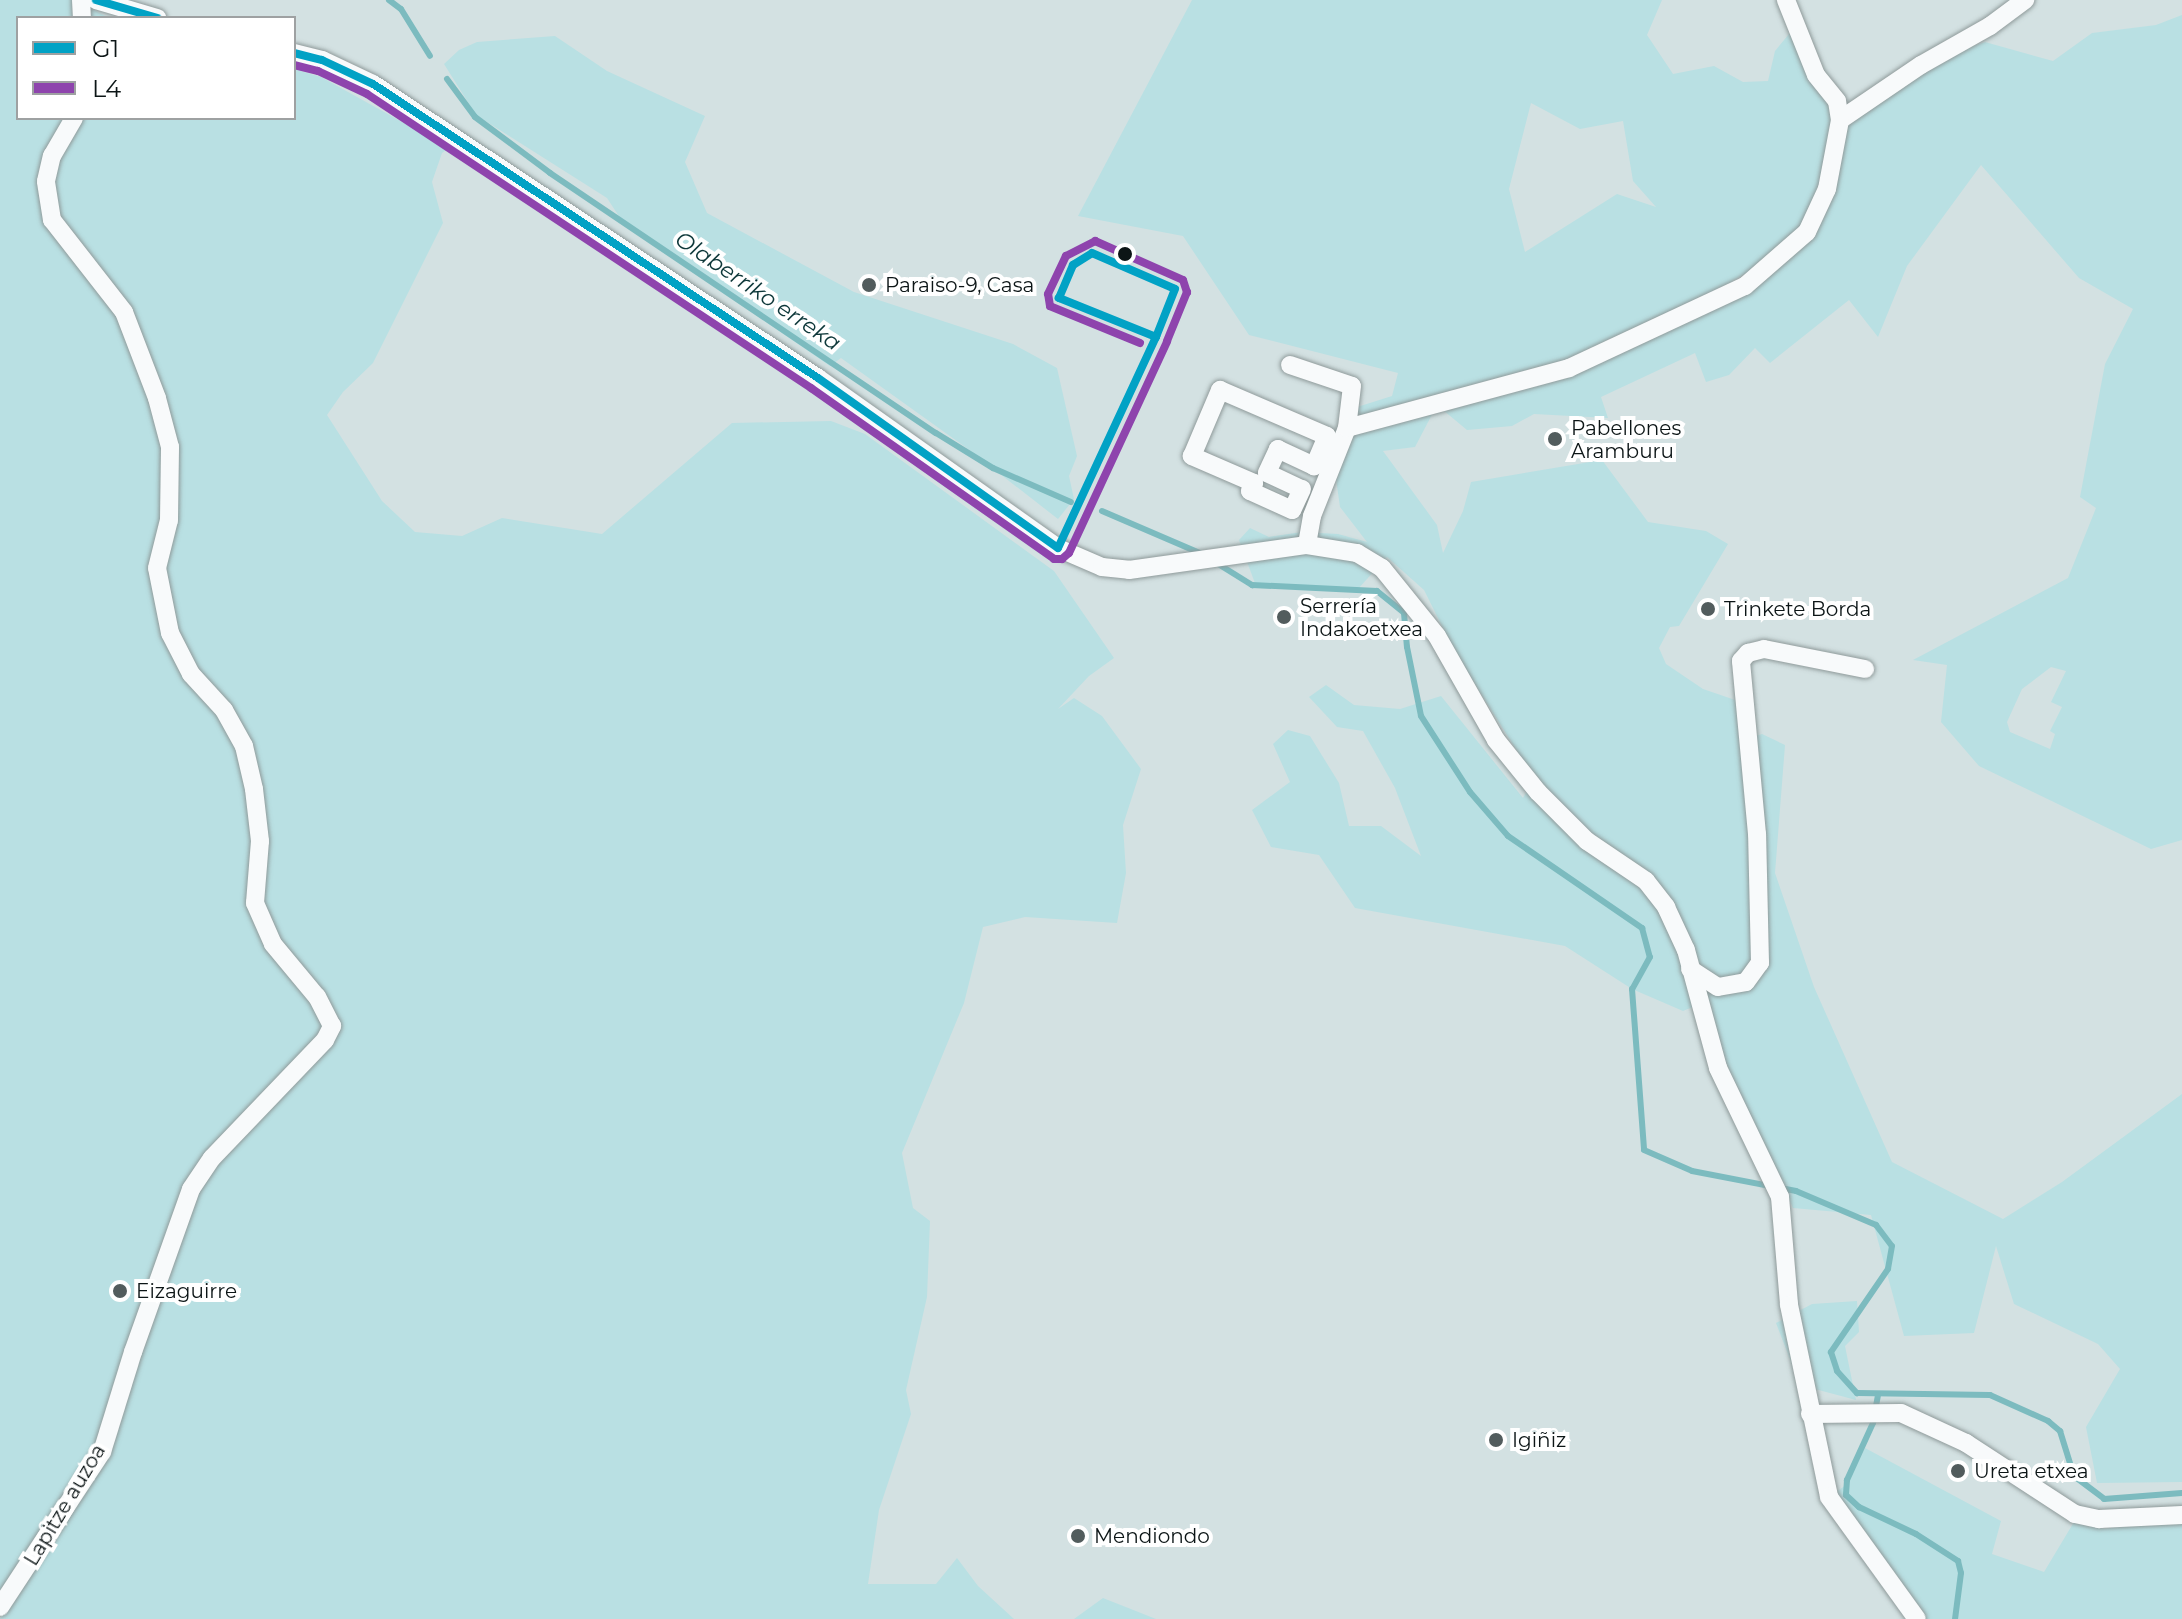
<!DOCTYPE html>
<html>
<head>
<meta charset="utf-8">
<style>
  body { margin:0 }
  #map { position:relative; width:2182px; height:1619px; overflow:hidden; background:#d3e1e2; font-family:Montserrat,sans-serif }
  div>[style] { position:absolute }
  .green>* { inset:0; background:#b9e0e3 }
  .stream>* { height:6px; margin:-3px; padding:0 3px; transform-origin:3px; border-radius:3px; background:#7cbbbf }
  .roads { filter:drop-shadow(0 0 2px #8f9a9a) drop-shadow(0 0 2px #8f9a9a) }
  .minor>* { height:18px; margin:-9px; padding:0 9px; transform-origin:9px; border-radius:9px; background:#f8fafb }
  .bus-1>* { height:8px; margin:-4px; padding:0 4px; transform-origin:4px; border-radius:4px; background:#01a2c5 }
  .bus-2>* { height:8px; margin:-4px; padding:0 4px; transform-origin:4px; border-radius:4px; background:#8e44ad }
  .dots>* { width:22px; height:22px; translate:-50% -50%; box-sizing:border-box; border:4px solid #fff; border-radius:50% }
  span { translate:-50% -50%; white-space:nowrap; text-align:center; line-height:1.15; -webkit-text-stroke:8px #fff; paint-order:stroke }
  .poi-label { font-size:20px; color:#0c1516 }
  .left { translate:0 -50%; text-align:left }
  .street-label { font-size:20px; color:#0c1516 }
  .water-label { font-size:22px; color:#0d3739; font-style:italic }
  .legend { position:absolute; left:16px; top:16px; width:280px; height:104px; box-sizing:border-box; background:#fff; border:2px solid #9ea1a2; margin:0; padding:10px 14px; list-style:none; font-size:24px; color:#0c1516 }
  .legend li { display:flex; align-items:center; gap:16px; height:40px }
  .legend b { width:40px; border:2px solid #9ea1a2 }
</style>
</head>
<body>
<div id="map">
  <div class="green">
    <div style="clip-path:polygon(0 0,75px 0,109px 18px,18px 18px,18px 118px,294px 118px,294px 69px,321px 77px,449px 148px,442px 153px,432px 182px,443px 223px,373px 363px,343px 392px,327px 415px,382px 501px,415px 532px,462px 536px,502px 518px,602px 534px,732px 423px,831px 421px,865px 434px,1054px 571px,1114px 658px,1089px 676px,1058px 709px,1074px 698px,1102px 716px,1141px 769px,1123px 825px,1126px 873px,1117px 923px,1025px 917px,983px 927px,964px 1003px,902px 1153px,913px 1208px,930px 1221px,927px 1297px,906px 1390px,911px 1414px,879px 1510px,868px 1584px,936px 1584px,957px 1558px,978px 1586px,1014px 1619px,0 1619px,84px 1491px,0 1594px)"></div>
    <div style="clip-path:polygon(evenodd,1192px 0,1662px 0,1647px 35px,1673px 74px,1714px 66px,1743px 82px,1768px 81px,1775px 51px,1794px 28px,1842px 124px,1961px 50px,1985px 42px,2053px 61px,2092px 33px,2156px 25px,2182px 15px,2182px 840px,2151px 849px,1979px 766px,1941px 722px,1947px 665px,1913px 660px,2068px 578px,2096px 508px,2080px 497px,2105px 364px,2133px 309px,2079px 278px,1981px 165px,1907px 266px,1878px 337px,1849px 300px,1770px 363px,1755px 348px,1729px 375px,1706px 382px,1695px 353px,1601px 397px,1608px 418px,1534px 414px,1512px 426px,1467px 430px,1437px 405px,1415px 447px,1383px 451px,1437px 525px,1443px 553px,1463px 511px,1471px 482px,1602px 460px,1648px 522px,1706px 531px,1728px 544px,1679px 626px,1670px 627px,1659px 648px,1666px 664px,1703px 689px,1741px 702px,1740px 740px,1762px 734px,1785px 745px,1775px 873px,1814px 987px,1892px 1162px,2003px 1219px,2062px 1182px,2182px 1094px,2182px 1482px,2097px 1483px,2086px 1427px,2120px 1369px,2098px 1344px,2014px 1304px,1996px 1246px,1974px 1333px,1904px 1336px,1871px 1215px,1793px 1208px,1719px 1048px,1707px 1001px,1683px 1011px,1632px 989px,1565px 946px,1355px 908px,1319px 855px,1271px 847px,1252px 810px,1290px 782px,1273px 744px,1288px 730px,1310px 736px,1339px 783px,1349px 826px,1381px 826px,1421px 856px,1395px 788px,1363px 731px,1337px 727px,1309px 697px,1326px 685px,1354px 705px,1400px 709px,1441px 696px,1523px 798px,1534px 778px,1456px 654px,1424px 590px,1387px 557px,1357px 590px,1256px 586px,1239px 540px,1250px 528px,1269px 537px,1302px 532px,1338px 534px,1367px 542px,1340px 507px,1335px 472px,1354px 408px,1392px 396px,1398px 373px,1249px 335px,1183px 236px,1078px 216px,1192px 0,1531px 103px,1580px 129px,1623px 121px,1633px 181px,1656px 207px,1617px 194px,1525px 252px,1509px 189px,1531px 103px,1192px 0,1804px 226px,1769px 271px,1730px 282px,1765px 263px,1804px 226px,1192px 0,2051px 667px,2066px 671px,2051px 702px,2062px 707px,2050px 731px,2055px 734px,2050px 749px,2010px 732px,2007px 722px,2022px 689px,2051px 667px)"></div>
    <div style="clip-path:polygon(555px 36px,607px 71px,705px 116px,685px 162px,707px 213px,854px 292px,1013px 344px,1057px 368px,1077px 456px,1069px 476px,1074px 499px,1058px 519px,968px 449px,841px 358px,830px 366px,624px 224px,607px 198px,476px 115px,444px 64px,459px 50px,477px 42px)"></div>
    <div style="clip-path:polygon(1857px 1301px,1859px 1332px,1845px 1346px,1856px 1400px,1800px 1385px,1776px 1323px,1812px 1304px)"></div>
    <div style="clip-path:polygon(1865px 1448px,2001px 1521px,1992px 1554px,2044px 1572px,2074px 1522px,2104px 1529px,2182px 1517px,2182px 1619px,1914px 1619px,1829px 1497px,1846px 1485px)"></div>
    <div style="clip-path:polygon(1103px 1598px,1156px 1619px,1074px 1619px)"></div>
  </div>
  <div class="stream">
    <div style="left:389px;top:0;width:15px;rotate:37deg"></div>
    <div style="left:401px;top:9px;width:55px;rotate:58.3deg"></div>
    <div style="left:447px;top:79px;width:47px;rotate:53.6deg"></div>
    <div style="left:475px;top:117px;width:94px;rotate:36.7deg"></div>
    <div style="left:550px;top:173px;width:465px;rotate:34deg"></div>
    <div style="left:936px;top:433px;width:67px;rotate:31.6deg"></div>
    <div style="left:993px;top:468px;width:85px;rotate:23.6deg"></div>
    <div style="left:1102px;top:511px;width:109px;rotate:23.3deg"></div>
    <div style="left:1215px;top:562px;width:44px;rotate:31.9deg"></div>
    <div style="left:1252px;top:585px;width:125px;rotate:2.7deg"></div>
    <div style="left:1377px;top:591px;width:35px;rotate:39deg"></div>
    <div style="left:1404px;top:613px;width:34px;rotate:85deg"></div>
    <div style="left:1407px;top:647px;width:70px;rotate:78.5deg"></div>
    <div style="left:1421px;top:716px;width:90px;rotate:57.2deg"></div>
    <div style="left:1470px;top:792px;width:58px;rotate:49.2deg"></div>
    <div style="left:1508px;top:836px;width:163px;rotate:34.5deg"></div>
    <div style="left:1642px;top:928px;width:30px;rotate:75deg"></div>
    <div style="left:1650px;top:957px;width:37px;rotate:119deg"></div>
    <div style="left:1632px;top:989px;width:161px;rotate:85.7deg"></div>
    <div style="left:1644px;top:1150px;width:52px;rotate:23.6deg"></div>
    <div style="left:1692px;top:1171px;width:106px;rotate:10.9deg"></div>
    <div style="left:1796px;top:1191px;width:87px;rotate:23deg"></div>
    <div style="left:1876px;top:1225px;width:26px;rotate:53deg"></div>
    <div style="left:1892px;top:1246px;width:23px;rotate:100deg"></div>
    <div style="left:1888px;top:1269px;width:101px;rotate:124.5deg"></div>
    <div style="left:1831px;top:1352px;width:20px;rotate:72deg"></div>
    <div style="left:1837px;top:1371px;width:30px;rotate:48deg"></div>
    <div style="left:1857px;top:1393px;width:133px;rotate:0.9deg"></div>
    <div style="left:1990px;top:1395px;width:64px;rotate:24.1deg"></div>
    <div style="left:2048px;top:1421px;width:16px;rotate:40deg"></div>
    <div style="left:2060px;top:1431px;width:47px;rotate:72.7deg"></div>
    <div style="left:2074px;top:1476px;width:38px;rotate:37deg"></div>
    <div style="left:2104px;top:1499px;width:78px;rotate:-4.4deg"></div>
    <div style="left:1878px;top:1395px;width:28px;rotate:100deg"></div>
    <div style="left:1873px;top:1423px;width:63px;rotate:114.5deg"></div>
    <div style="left:1847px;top:1480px;width:15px;rotate:94deg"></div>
    <div style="left:1846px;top:1495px;width:18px;rotate:43deg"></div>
    <div style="left:1859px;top:1507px;width:63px;rotate:25.3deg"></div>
    <div style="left:1916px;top:1534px;width:50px;rotate:32.7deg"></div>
    <div style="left:1958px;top:1561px;width:12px;rotate:76deg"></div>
    <div style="left:1961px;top:1573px;width:46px;rotate:97.4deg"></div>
  </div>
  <div class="roads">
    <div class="minor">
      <div style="left:81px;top:0;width:18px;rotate:87deg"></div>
      <div style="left:96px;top:0;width:64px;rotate:16.4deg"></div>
      <div style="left:294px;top:53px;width:29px;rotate:14deg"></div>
      <div style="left:322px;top:60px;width:56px;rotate:25.2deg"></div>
      <div style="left:373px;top:84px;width:533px;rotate:33.45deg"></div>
      <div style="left:818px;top:378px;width:294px;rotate:35.3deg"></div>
      <div style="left:1058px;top:548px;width:48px;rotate:23.4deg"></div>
      <div style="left:1102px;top:567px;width:27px;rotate:6deg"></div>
      <div style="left:1129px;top:570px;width:180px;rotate:-8deg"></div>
      <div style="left:1307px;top:545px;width:51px;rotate:9.1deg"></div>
      <div style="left:1357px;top:553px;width:29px;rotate:31deg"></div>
      <div style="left:1382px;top:568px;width:87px;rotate:51deg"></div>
      <div style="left:1437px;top:636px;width:120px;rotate:60.4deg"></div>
      <div style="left:1496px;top:740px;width:67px;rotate:51.1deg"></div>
      <div style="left:1538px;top:792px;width:69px;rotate:45deg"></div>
      <div style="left:1587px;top:841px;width:71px;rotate:34.1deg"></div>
      <div style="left:1646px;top:881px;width:33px;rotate:52deg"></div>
      <div style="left:1666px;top:907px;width:47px;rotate:65.1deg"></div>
      <div style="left:1686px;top:950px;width:122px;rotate:74.8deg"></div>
      <div style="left:1718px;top:1068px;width:143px;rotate:64.3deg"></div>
      <div style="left:1780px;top:1197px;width:108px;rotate:85.2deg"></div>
      <div style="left:1789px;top:1305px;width:196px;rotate:78.2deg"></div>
      <div style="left:1829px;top:1497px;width:150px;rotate:54.2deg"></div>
      <div style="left:1840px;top:120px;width:98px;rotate:-34.2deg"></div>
      <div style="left:1921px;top:65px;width:79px;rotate:-29.5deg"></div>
      <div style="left:1990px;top:26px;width:44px;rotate:-36.6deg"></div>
      <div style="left:1290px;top:365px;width:65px;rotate:18.7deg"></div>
      <div style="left:1352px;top:386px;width:42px;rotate:96.8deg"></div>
      <div style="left:1347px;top:428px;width:95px;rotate:111.7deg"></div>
      <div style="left:1312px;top:516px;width:29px;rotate:100deg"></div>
      <div style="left:1220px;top:390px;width:116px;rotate:23.3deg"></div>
      <div style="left:1327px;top:436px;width:33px;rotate:113deg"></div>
      <div style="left:1314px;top:466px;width:40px;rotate:-155deg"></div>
      <div style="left:1278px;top:449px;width:26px;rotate:115deg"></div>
      <div style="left:1267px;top:473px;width:38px;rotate:25deg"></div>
      <div style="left:1302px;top:489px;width:23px;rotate:115deg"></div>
      <div style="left:1292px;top:510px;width:46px;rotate:-155.7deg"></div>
      <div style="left:1250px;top:491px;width:9px;rotate:-63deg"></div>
      <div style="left:1254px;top:483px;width:68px;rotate:-156.5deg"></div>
      <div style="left:1192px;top:456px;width:72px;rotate:-67deg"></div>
      <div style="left:1347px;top:428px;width:230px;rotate:-15.1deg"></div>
      <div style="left:1569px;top:368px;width:194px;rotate:-25deg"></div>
      <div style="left:1745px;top:286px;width:82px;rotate:-41.1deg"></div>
      <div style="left:1807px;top:232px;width:47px;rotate:-65.1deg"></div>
      <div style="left:1827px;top:189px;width:70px;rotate:-79.3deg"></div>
      <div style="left:1840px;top:120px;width:19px;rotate:-99deg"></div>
      <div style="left:1837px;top:101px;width:33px;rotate:-129deg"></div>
      <div style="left:1816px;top:75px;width:81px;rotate:-111.8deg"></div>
      <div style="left:1690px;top:969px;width:33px;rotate:33deg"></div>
      <div style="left:1718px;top:987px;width:28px;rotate:-10deg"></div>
      <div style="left:1746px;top:982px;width:24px;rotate:-54deg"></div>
      <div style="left:1760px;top:963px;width:129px;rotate:-91.3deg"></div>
      <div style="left:1757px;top:834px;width:174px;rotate:-95.3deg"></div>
      <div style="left:1741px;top:661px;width:11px;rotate:-49deg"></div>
      <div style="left:1748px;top:653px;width:16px;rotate:-14deg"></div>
      <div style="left:1764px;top:649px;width:103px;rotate:11.2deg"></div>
      <div style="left:1810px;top:1414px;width:91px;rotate:-0.6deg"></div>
      <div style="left:1901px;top:1413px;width:72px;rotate:24.8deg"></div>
      <div style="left:1966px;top:1443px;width:130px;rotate:33.1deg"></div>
      <div style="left:2075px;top:1514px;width:25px;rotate:12deg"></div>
      <div style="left:2099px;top:1519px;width:83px;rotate:-2.8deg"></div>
      <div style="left:0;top:1607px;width:186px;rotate:-56.7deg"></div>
      <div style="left:102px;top:1452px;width:105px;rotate:-72.8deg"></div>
      <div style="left:133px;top:1352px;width:173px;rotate:-70.4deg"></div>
      <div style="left:191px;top:1189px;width:37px;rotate:-56deg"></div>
      <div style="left:212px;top:1158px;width:163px;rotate:-46.2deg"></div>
      <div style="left:325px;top:1040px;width:16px;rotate:-63deg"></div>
      <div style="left:332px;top:1026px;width:33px;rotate:-117deg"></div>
      <div style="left:317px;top:997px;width:69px;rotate:-129.7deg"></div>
      <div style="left:273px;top:944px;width:45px;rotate:-113.7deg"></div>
      <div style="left:255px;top:903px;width:62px;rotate:-85.4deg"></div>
      <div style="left:260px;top:841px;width:52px;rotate:-96.6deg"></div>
      <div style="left:254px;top:789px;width:44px;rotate:-103.1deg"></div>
      <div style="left:244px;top:746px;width:41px;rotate:-119.1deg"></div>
      <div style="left:224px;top:710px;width:49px;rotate:-132.5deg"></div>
      <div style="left:191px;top:674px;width:46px;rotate:-117.1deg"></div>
      <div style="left:170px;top:633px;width:66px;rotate:-101.3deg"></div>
      <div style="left:157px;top:568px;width:49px;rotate:-76deg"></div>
      <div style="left:169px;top:520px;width:73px;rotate:-89.2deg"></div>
      <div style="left:170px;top:447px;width:51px;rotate:-104.9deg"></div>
      <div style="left:157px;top:398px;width:92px;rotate:-111deg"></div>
      <div style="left:124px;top:312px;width:117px;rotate:-128deg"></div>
      <div style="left:52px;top:220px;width:39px;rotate:-99deg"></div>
      <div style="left:46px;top:181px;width:26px;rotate:-77deg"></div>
      <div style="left:52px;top:156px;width:44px;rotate:-59.9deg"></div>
    </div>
  </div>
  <div class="bus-1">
    <div style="left:96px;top:0;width:64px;rotate:16.4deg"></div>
    <div style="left:294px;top:53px;width:29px;rotate:14deg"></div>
    <div style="left:322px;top:60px;width:56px;rotate:25.2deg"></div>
    <div style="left:373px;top:84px;width:533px;rotate:33.45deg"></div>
    <div style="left:818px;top:378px;width:294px;rotate:35.3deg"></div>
    <div style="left:1058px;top:548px;width:233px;rotate:-65.1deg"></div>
    <div style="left:1092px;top:253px;width:90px;rotate:23.4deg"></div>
    <div style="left:1175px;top:289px;width:52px;rotate:111.6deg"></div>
    <div style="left:1156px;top:337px;width:105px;rotate:-158.1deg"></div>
    <div style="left:1059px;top:298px;width:36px;rotate:-67deg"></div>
    <div style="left:1073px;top:265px;width:22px;rotate:-32deg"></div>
  </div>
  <div class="bus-2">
    <div style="left:294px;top:65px;width:25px;rotate:14deg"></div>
    <div style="left:318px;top:71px;width:54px;rotate:25.1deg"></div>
    <div style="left:367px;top:94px;width:533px;rotate:33.51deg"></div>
    <div style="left:811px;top:388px;width:297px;rotate:35.1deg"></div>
    <div style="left:1054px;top:559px;width:8px"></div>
    <div style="left:1062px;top:559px;width:9px;rotate:-41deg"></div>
    <div style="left:1069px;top:553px;width:233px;rotate:-65.1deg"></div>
    <div style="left:1140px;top:343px;width:97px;rotate:-157.7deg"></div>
    <div style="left:1050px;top:306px;width:12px;rotate:-99deg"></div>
    <div style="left:1048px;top:294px;width:42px;rotate:-64.7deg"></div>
    <div style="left:1066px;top:256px;width:33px;rotate:-27deg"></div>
    <div style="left:1095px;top:241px;width:96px;rotate:23.9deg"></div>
    <div style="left:1183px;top:280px;width:13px;rotate:72deg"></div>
    <div style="left:1187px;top:292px;width:53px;rotate:112.2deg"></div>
  </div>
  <div class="dots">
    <div style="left:1125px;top:254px;background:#0c1516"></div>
    <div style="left:869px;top:285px;background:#525c5d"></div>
    <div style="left:1555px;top:439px;background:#525c5d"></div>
    <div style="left:1708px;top:609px;background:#525c5d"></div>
    <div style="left:1284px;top:617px;background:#525c5d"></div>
    <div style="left:120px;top:1291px;background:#525c5d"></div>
    <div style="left:1496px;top:1440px;background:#525c5d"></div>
    <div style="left:1958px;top:1471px;background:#525c5d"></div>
    <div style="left:1078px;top:1536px;background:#525c5d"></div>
  </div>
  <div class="poi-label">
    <span class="left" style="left:885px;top:285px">Paraiso-9, Casa</span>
    <span class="left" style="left:1571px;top:440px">Pabellones<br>Aramburu</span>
    <span class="left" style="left:1300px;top:618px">Serrería<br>Indakoetxea</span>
    <span class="left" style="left:1724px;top:609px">Trinkete Borda</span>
    <span class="left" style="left:136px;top:1291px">Eizaguirre</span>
    <span class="left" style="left:1512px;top:1440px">Igiñiz</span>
    <span class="left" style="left:1974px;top:1471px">Ureta etxea</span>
    <span class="left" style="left:1094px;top:1536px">Mendiondo</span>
  </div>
  <div class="street-label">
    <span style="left:65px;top:1505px;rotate:-59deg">Lapitze auzoa</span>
  </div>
  <div class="water-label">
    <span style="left:758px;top:291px;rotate:34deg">Olaberriko erreka</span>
  </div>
  <ul class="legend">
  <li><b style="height:10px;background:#01a2c5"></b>G1</li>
  <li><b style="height:10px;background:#8e44ad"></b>L4</li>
  </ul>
</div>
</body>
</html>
